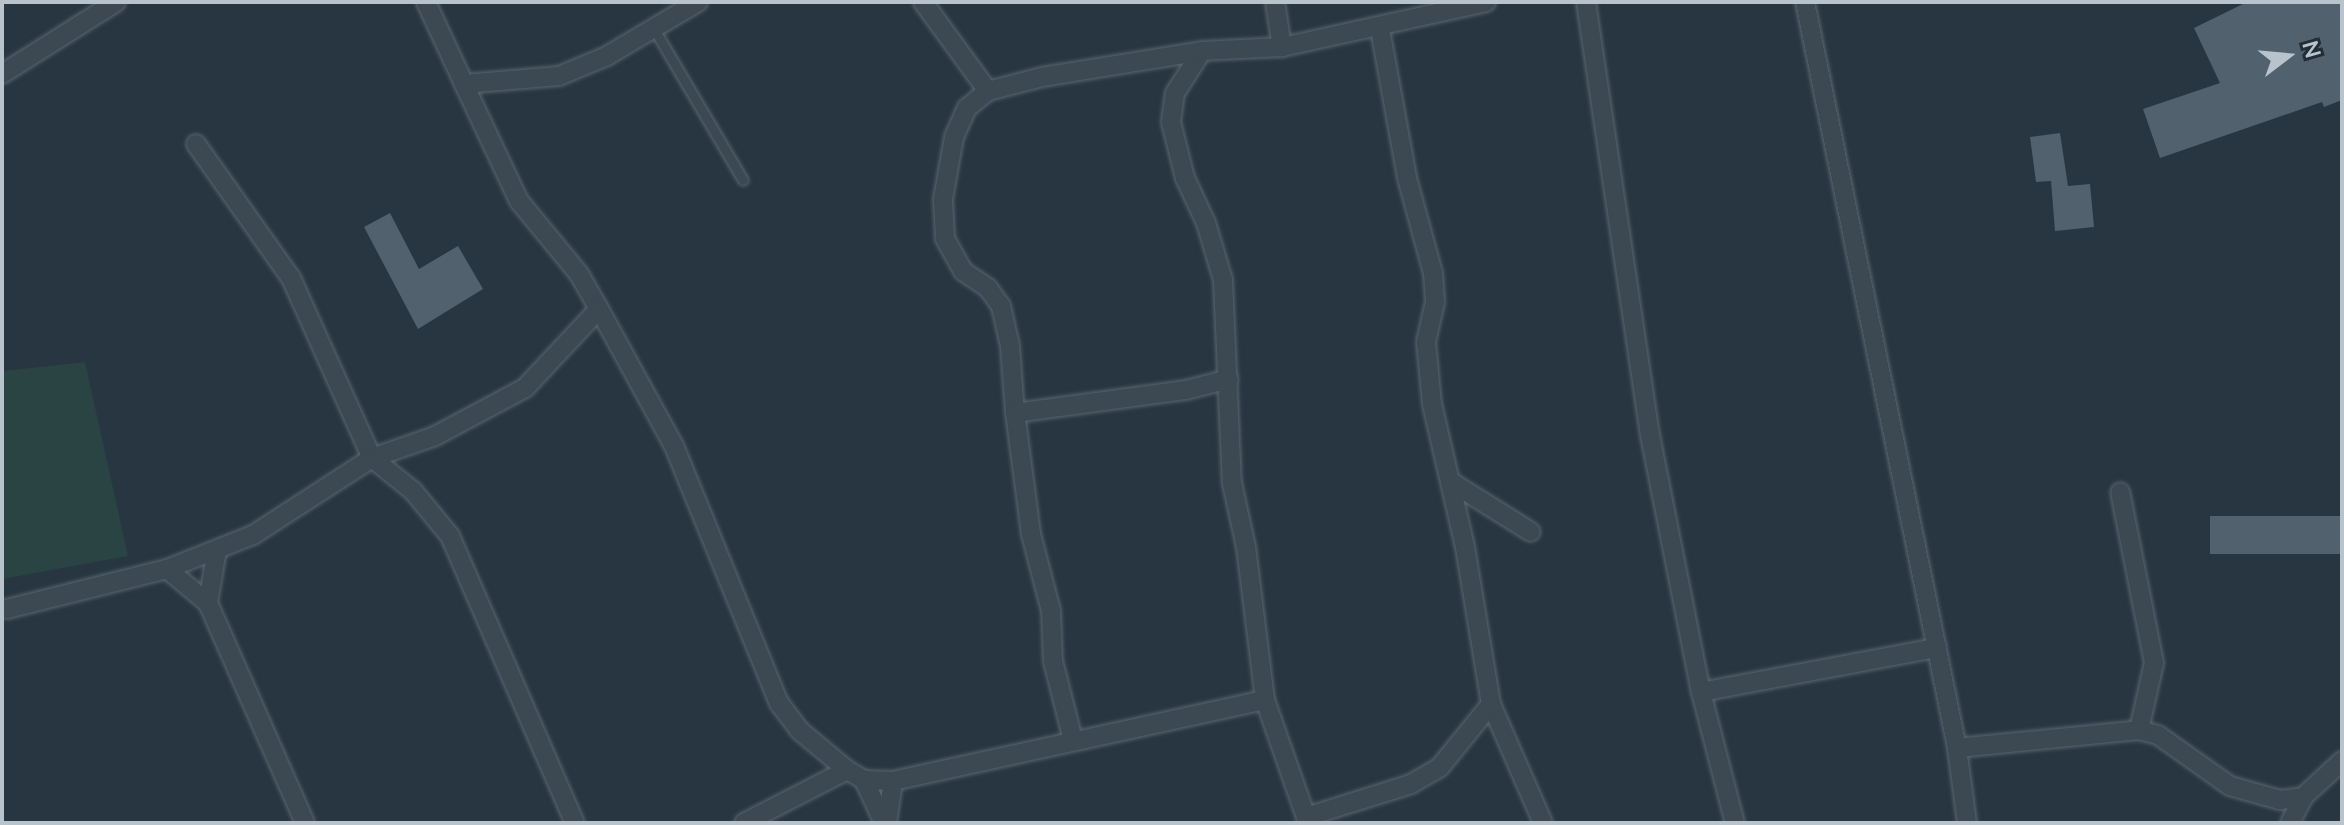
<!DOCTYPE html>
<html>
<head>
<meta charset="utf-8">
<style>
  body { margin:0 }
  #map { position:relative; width:2344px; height:825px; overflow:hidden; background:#283642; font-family:"Nunito Sans",sans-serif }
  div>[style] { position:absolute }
  .green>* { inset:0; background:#2a4343 }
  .building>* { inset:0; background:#51616d; transform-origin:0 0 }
  .roads { filter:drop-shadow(0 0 2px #5a666f) drop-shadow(0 0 2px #5a666f) }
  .lane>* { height:9px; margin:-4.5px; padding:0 4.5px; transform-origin:4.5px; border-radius:4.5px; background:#3c4852 }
  .street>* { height:18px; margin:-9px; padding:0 9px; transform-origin:9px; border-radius:9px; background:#3c4852 }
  span { translate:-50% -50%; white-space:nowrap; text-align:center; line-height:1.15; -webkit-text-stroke:7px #212d37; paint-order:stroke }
  .frame { position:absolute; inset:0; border:4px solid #b9c3cc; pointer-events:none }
  .north { position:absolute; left:2248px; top:16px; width:80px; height:80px; -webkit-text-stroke:6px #212d37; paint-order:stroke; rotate:74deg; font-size:22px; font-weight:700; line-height:32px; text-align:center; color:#b9c3cc }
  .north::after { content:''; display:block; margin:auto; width:28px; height:36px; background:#b9c3cc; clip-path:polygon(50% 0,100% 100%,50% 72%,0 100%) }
</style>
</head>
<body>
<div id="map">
  <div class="green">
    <div style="clip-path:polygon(85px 362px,128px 556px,2px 579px,2px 371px)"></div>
  </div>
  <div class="building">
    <div style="clip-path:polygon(2247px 2px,2342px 2px,2342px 100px,2324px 107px,2322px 102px,2160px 158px,2143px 109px,2220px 83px,2194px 28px)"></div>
    <div style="clip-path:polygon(2060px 133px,2068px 186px,2090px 184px,2094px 227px,2055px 231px,2051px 181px,2036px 182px,2030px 137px)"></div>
    <div style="clip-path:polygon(390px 213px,419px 269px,458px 246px,483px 289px,418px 329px,364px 227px)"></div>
    <div style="left:2342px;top:516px;width:38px;height:132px;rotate:90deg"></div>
  </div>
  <div class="roads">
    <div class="lane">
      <div style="left:654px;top:29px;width:175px;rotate:59.5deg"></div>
    </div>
    <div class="street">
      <div style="left:426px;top:2px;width:90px;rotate:65.1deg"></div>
      <div style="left:923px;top:2px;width:110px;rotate:53.9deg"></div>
      <div style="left:1275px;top:2px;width:46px;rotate:81.2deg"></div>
      <div style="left:1586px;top:2px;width:438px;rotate:81.6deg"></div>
      <div style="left:1650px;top:435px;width:262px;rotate:78.8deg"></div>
      <div style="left:1701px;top:692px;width:135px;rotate:75.5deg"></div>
      <div style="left:1805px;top:2px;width:761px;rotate:78.48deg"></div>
      <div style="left:1957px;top:748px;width:76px;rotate:82.4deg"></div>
      <div style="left:1380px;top:29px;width:151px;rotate:79.7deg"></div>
      <div style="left:1407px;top:178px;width:98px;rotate:74.7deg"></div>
      <div style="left:1433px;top:273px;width:29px;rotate:86deg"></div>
      <div style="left:1435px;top:302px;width:41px;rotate:102.7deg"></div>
      <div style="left:1426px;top:342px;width:62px;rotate:84.5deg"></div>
      <div style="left:1432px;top:404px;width:147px;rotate:77deg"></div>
      <div style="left:1465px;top:547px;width:159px;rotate:80.6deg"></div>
      <div style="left:1491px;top:704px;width:130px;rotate:66.4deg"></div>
      <div style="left:1202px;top:51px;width:50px;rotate:122.7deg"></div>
      <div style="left:1175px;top:93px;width:29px;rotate:98deg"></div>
      <div style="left:1171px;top:122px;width:58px;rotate:76deg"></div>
      <div style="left:1185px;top:178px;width:50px;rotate:65deg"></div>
      <div style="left:1206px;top:223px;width:59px;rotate:73.4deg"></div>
      <div style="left:1223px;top:280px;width:203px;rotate:87.5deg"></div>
      <div style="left:1232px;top:483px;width:66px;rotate:77.7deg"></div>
      <div style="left:1246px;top:547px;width:154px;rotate:82.9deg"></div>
      <div style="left:1265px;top:700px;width:130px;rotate:70.7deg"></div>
      <div style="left:2px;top:74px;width:135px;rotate:-32.3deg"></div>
      <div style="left:196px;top:144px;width:164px;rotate:54.7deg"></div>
      <div style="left:291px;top:278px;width:197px;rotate:65.8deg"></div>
      <div style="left:372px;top:458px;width:53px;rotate:38.8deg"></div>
      <div style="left:413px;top:491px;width:58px;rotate:50.6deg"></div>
      <div style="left:450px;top:536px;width:313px;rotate:66.5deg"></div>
      <div style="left:599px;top:309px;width:40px;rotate:-119.7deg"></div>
      <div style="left:579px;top:274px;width:94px;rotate:-129.4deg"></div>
      <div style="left:519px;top:201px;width:129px;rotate:-115.2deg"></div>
      <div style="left:464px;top:84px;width:95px;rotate:-4.8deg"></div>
      <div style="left:559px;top:76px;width:52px;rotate:-22.6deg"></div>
      <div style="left:607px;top:56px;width:106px;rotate:-30.7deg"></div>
      <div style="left:1015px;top:413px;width:67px;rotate:-94.3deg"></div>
      <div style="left:1010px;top:346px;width:41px;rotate:-102.7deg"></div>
      <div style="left:1001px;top:306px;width:22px;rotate:-126deg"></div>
      <div style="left:988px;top:288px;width:30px;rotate:-146deg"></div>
      <div style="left:963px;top:271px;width:38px;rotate:-119deg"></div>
      <div style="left:945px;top:238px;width:39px;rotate:-93deg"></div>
      <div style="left:943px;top:199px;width:63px;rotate:-79.9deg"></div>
      <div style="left:954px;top:137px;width:32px;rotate:-66deg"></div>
      <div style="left:967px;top:108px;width:27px;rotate:-39deg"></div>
      <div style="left:988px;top:91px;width:56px;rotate:-14.5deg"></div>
      <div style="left:1042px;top:77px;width:162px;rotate:-9.2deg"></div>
      <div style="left:1202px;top:51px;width:80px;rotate:-2.9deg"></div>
      <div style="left:1282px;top:47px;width:209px;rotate:-12.4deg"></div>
      <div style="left:1451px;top:482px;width:94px;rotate:32deg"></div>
      <div style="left:167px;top:569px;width:53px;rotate:39.7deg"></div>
      <div style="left:208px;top:603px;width:240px;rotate:66.2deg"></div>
      <div style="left:208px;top:603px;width:54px;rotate:-80.4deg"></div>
      <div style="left:7px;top:609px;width:165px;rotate:-14deg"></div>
      <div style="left:167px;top:569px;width:92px;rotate:-21.6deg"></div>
      <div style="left:253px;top:535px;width:142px;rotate:-32.9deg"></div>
      <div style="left:372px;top:458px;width:67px;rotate:-19.2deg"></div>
      <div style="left:435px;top:436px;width:102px;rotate:-28.1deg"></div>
      <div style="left:525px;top:388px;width:108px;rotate:-46.9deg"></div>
      <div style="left:599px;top:309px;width:156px;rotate:61.3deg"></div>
      <div style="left:674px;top:446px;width:278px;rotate:67.8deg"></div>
      <div style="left:779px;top:703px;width:34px;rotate:53deg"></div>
      <div style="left:799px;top:730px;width:62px;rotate:39.8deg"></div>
      <div style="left:847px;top:770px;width:20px;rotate:30deg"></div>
      <div style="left:864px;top:780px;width:29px;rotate:2deg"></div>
      <div style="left:893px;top:781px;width:42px;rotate:98.1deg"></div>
      <div style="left:1701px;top:692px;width:240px;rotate:-10.6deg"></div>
      <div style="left:2139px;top:730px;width:20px;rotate:15deg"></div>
      <div style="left:2158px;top:735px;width:88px;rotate:35.3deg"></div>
      <div style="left:2230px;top:786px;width:52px;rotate:15.6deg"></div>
      <div style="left:2280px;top:800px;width:23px;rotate:-7deg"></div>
      <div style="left:2303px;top:797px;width:53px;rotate:-42.7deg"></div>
      <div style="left:1073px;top:740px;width:81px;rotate:-104.2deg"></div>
      <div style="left:1053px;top:661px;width:50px;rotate:-92.3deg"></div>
      <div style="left:1051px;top:611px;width:80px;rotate:-104.6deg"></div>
      <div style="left:1031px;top:534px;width:122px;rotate:-97.5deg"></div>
      <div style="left:1015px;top:413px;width:173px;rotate:-7.7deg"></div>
      <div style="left:1186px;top:390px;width:44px;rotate:-14.3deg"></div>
      <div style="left:1957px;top:748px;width:183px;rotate:-5.6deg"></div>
      <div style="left:2139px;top:730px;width:69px;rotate:-77.4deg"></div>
      <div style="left:2154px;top:663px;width:174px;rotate:-101.2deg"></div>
      <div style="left:864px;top:780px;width:47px;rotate:65.1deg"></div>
      <div style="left:893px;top:781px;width:381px;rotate:-12.3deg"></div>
      <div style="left:1306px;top:817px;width:110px;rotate:-17.4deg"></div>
      <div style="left:1411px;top:784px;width:34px;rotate:-30deg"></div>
      <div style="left:1440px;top:767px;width:81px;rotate:-51deg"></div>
      <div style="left:744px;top:823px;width:116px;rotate:-27.2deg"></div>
      <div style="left:2290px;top:823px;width:29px;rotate:-63deg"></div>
    </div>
  </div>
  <div class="frame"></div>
  <div class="north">N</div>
</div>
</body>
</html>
